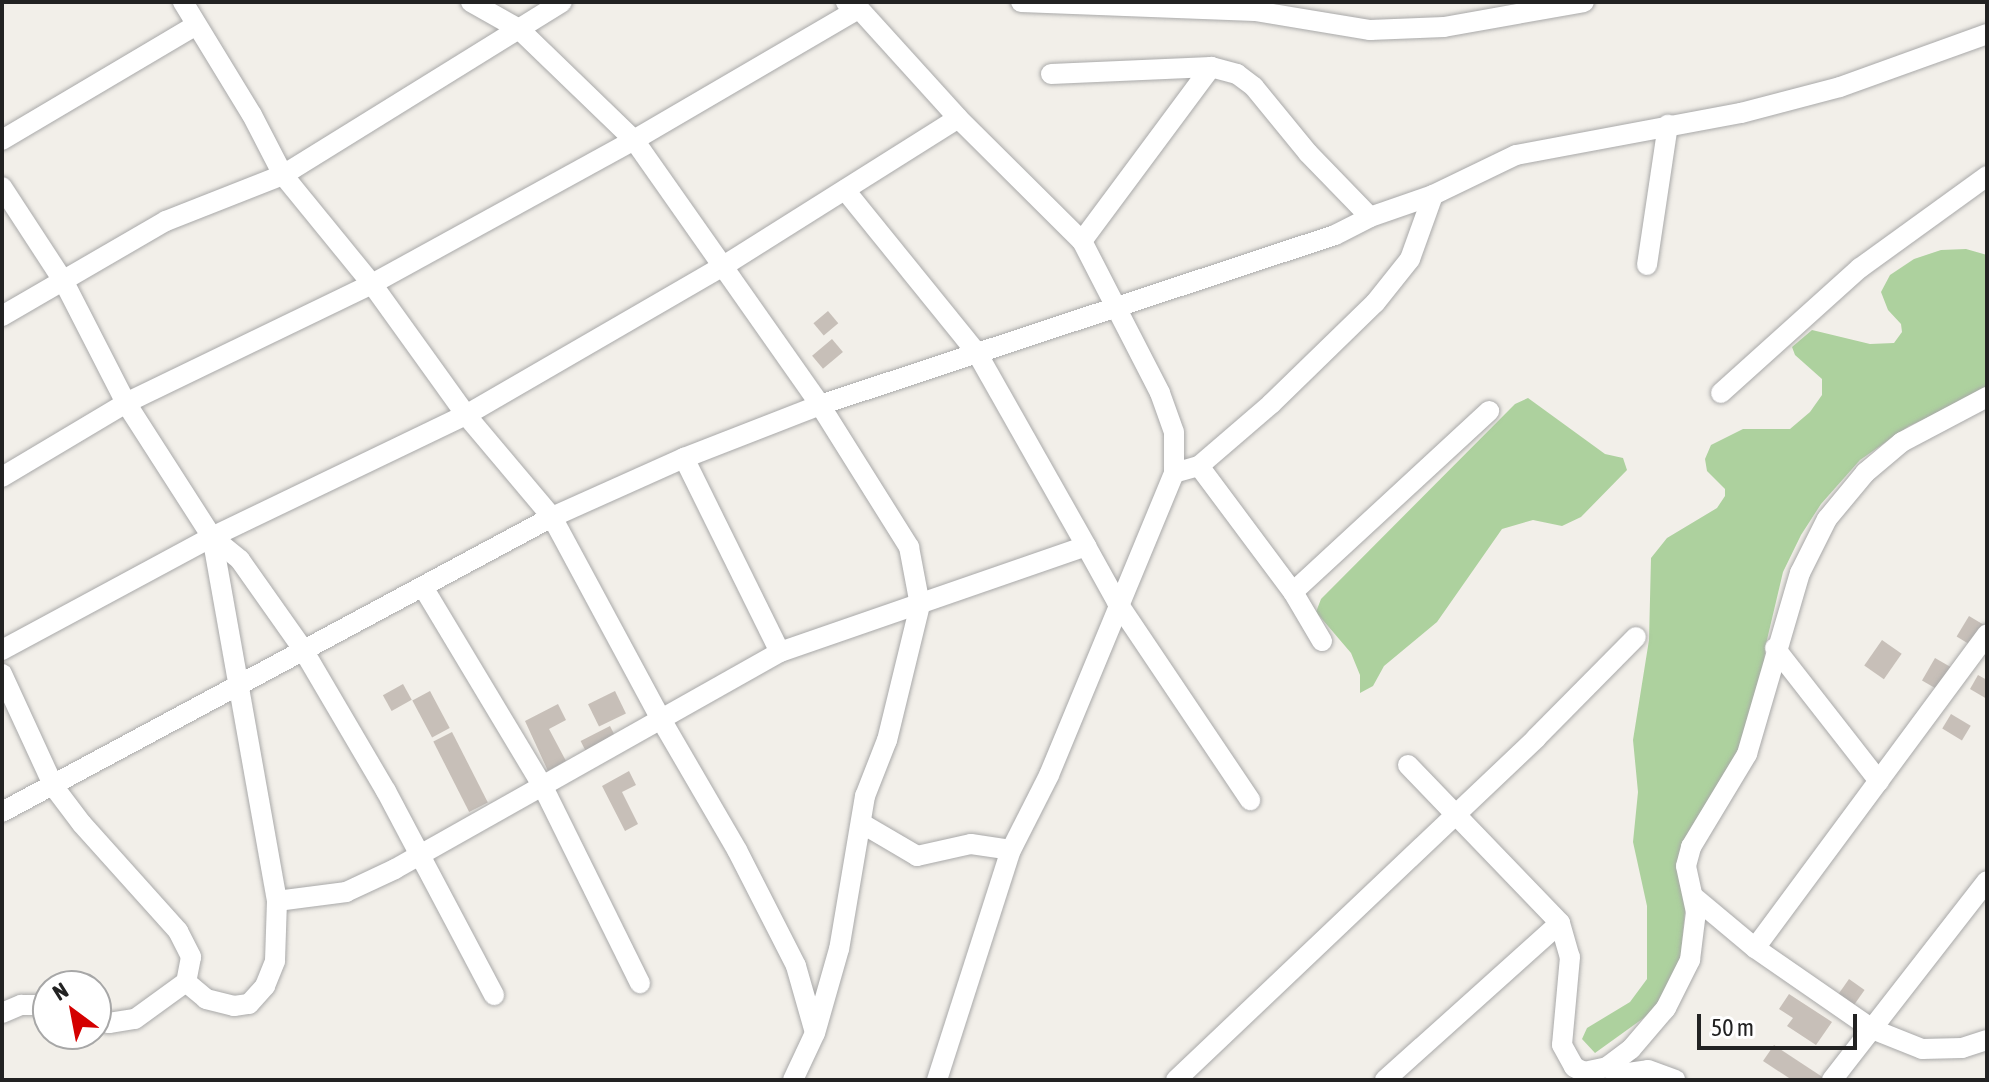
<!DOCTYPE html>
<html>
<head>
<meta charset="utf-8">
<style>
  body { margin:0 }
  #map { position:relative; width:1989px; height:1082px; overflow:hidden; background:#f2efe9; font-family:"Asap Condensed",sans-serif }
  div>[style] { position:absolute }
  .forest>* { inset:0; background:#add19e }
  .building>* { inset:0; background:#c7bfb8; transform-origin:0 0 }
  .roads { filter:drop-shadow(0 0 2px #a9a9a9) drop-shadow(0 0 2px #a9a9a9) }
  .minor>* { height:20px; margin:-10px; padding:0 10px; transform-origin:10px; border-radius:10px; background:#fff }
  span { translate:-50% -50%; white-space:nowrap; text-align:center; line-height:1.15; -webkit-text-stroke:8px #fff; paint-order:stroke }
  .frame { position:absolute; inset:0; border:4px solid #222; pointer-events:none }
  .north { position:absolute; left:32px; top:970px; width:80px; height:80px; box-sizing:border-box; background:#fff; border:2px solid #a7a7a7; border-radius:50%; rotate:328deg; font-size:22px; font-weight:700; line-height:32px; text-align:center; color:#222 }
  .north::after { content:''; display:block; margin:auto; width:28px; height:36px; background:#d40000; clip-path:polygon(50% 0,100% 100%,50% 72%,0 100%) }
  .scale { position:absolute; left:1697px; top:1014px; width:160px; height:36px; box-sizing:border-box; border:4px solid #222; border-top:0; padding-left:10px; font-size:24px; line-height:28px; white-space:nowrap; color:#222; -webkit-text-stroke:6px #fff; paint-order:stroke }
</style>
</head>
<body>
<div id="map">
  <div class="forest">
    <div style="clip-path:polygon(1966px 249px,1987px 255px,1987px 391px,1909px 426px,1860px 460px,1821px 504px,1801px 535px,1783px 572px,1766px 644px,1757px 725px,1690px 861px,1677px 994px,1595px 1053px,1582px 1039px,1587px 1028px,1630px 1002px,1647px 979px,1647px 906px,1633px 842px,1638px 792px,1633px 740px,1649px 640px,1651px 558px,1667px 538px,1717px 508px,1725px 496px,1725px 489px,1707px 471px,1705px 459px,1711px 445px,1743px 429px,1790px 429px,1810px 412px,1822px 395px,1822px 379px,1795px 355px,1792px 347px,1812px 330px,1870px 344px,1894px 343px,1902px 332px,1901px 324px,1888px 310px,1881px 292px,1890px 275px,1914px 259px,1941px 250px)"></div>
    <div style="clip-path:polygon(1528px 398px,1605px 454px,1623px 458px,1627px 470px,1581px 517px,1562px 526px,1533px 520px,1502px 529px,1437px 622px,1384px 666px,1373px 686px,1360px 693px,1360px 675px,1351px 653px,1316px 612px,1321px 599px,1515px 404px)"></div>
  </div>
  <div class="building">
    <div style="left:828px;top:311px;width:16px;height:19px;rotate:50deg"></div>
    <div style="left:832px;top:339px;width:17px;height:26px;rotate:50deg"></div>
    <div style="left:1969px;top:616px;width:21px;height:24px;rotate:31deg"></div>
    <div style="left:1882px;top:640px;width:24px;height:31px;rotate:35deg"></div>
    <div style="left:1935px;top:658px;width:24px;height:26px;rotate:30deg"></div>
    <div style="clip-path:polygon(1978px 675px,1987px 680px,1987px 699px,1970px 689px)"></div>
    <div style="left:403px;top:684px;width:18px;height:23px;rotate:61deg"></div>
    <div style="left:430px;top:691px;width:42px;height:20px;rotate:62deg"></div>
    <div style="left:615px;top:691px;width:25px;height:30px;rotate:64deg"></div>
    <div style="clip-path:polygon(558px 704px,566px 720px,549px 729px,566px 761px,548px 771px,525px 721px)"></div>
    <div style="left:1951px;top:714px;width:23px;height:17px;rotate:31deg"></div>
    <div style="left:610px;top:726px;width:18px;height:33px;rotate:63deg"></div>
    <div style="left:452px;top:732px;width:79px;height:21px;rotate:63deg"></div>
    <div style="clip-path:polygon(629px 771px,636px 785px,622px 792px,638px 824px,625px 831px,602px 786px)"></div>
    <div style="left:1849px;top:979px;width:19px;height:24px;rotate:35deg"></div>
    <div style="clip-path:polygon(1789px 994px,1832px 1022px,1816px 1045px,1787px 1026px,1793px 1018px,1779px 1009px)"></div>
    <div style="clip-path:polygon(1774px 1045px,1827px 1080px,1792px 1080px,1763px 1061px)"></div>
  </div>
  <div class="roads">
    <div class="minor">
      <div style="left:183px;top:2px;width:132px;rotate:58.6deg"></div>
      <div style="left:252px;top:115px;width:68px;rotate:62.7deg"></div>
      <div style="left:283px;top:175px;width:141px;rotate:50.8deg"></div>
      <div style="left:372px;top:284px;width:161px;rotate:54.3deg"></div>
      <div style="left:466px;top:415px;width:133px;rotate:49.9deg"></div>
      <div style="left:552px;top:517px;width:232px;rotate:61.7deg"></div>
      <div style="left:662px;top:721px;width:149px;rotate:59.8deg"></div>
      <div style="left:737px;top:850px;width:130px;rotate:63deg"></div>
      <div style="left:796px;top:966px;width:66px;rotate:74.1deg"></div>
      <div style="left:471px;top:2px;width:55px;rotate:29.4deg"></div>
      <div style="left:519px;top:29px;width:160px;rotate:44deg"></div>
      <div style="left:634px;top:140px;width:324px;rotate:54.9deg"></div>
      <div style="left:820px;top:405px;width:168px;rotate:57.9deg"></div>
      <div style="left:909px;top:547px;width:59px;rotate:79.3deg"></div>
      <div style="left:920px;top:605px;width:139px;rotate:103.7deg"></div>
      <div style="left:887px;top:740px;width:60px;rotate:111.4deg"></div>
      <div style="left:865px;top:796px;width:155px;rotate:99.6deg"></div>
      <div style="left:839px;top:949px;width:87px;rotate:105.9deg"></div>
      <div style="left:815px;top:1033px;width:52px;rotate:115.1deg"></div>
      <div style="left:853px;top:2px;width:156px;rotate:47.8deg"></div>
      <div style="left:1021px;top:2px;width:234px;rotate:2.2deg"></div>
      <div style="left:1255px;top:11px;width:117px;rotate:9.4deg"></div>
      <div style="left:1370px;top:30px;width:74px;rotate:-2.3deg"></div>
      <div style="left:1444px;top:27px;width:142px;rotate:-10.1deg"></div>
      <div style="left:1051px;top:74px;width:160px;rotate:-2.5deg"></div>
      <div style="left:1211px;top:67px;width:27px;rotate:15deg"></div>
      <div style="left:1237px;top:74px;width:21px;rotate:37deg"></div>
      <div style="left:1254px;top:87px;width:85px;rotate:50.7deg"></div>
      <div style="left:1308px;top:153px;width:89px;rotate:45.9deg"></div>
      <div style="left:2px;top:140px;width:224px;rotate:-30.6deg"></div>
      <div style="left:2px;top:187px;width:113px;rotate:56.9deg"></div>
      <div style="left:64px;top:282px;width:136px;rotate:62.9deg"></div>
      <div style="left:126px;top:403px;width:159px;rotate:57.3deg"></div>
      <div style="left:212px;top:537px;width:36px;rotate:39deg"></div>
      <div style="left:240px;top:560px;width:108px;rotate:54.8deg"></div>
      <div style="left:302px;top:648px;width:166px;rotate:59.6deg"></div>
      <div style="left:386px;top:791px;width:231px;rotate:62.1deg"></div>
      <div style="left:845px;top:190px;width:210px;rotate:51deg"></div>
      <div style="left:977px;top:353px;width:222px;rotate:60.5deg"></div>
      <div style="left:1082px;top:241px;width:217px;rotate:-53.4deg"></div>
      <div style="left:1647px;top:265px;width:142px;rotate:-81.5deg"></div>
      <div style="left:2px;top:316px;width:190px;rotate:-30.1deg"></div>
      <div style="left:166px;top:221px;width:126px;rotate:-21.5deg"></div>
      <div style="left:283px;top:175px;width:328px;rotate:-31.8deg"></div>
      <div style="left:1721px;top:393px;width:187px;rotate:-42deg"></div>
      <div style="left:1860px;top:268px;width:157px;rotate:-35.9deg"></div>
      <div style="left:684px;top:458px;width:216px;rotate:63.7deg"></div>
      <div style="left:1199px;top:466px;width:157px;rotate:53.3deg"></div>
      <div style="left:1293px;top:592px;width:57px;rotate:59.4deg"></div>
      <div style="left:2px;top:477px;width:144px;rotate:-30.8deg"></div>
      <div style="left:126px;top:403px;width:273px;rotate:-25.8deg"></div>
      <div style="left:372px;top:284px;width:299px;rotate:-28.8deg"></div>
      <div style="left:634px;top:140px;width:259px;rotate:-30.3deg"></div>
      <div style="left:858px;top:9px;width:14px;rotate:-150deg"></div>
      <div style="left:423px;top:587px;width:233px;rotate:59deg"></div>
      <div style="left:543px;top:787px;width:219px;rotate:63.7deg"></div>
      <div style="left:1293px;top:592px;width:267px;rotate:-42.7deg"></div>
      <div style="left:1775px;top:648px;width:169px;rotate:52deg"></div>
      <div style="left:2px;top:650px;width:238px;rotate:-28.3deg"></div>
      <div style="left:212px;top:537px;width:282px;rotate:-25.7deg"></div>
      <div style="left:466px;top:415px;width:299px;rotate:-30.1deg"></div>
      <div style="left:725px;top:265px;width:275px;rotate:-32.2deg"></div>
      <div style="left:958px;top:118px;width:175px;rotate:44.8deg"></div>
      <div style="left:1082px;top:241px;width:171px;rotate:62.8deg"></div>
      <div style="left:1160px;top:393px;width:41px;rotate:70.3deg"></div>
      <div style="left:1174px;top:432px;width:41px;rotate:90deg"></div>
      <div style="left:2px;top:674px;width:124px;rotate:65.3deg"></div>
      <div style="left:54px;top:787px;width:46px;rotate:52.9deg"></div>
      <div style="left:82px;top:824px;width:144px;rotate:48.1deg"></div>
      <div style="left:178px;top:931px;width:29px;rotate:63deg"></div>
      <div style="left:191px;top:957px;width:25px;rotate:101deg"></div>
      <div style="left:186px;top:982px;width:26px;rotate:40deg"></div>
      <div style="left:206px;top:999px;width:29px;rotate:14deg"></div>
      <div style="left:234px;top:1006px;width:15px;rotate:-8deg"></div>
      <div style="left:249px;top:1004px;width:24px;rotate:-48deg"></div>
      <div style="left:265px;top:986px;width:27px;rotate:-68deg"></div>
      <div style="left:275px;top:961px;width:60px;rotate:-88.1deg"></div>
      <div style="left:277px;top:901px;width:370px;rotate:-100.1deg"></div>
      <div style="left:1408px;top:765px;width:219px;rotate:46.1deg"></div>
      <div style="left:1560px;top:923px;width:35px;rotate:74deg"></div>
      <div style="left:1570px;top:957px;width:88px;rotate:95.2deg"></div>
      <div style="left:1562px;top:1045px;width:25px;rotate:61deg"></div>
      <div style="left:1574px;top:1067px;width:11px;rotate:27deg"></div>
      <div style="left:2px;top:812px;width:624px;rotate:-28.21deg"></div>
      <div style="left:552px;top:517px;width:145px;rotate:-24.1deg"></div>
      <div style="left:684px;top:458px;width:146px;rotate:-21.3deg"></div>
      <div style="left:820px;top:405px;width:542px;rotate:-18.27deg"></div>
      <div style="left:1335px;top:235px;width:39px;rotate:-27deg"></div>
      <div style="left:1370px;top:217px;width:67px;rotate:-19.2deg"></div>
      <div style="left:1433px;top:195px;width:92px;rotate:-25.7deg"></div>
      <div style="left:1516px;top:155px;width:229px;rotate:-10.6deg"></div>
      <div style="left:1741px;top:113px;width:102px;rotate:-14.7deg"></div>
      <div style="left:1840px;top:87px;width:156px;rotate:-19.8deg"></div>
      <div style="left:861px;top:823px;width:65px;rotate:30.5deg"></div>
      <div style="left:917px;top:856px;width:55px;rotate:-12.5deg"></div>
      <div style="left:971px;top:844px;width:40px;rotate:8.5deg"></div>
      <div style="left:1694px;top:897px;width:80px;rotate:39.9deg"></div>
      <div style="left:1755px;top:948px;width:142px;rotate:34.7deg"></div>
      <div style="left:1872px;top:1029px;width:54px;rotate:21.8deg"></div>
      <div style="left:1922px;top:1049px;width:40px;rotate:-1.4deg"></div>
      <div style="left:1962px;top:1048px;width:26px;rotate:-18deg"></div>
      <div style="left:277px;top:901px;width:70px;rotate:-7.4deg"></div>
      <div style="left:346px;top:892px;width:54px;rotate:-25.1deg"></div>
      <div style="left:395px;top:869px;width:442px;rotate:-29.4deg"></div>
      <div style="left:780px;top:652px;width:324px;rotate:-19.1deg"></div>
      <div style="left:1086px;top:546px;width:64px;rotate:61deg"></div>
      <div style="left:1117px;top:602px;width:239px;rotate:56.1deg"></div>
      <div style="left:1755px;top:948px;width:390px;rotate:-53.5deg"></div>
      <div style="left:2px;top:1013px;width:21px;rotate:-23deg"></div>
      <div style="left:21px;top:1005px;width:27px"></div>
      <div style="left:96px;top:1020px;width:13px;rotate:13deg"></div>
      <div style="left:109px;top:1023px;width:26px;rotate:-9deg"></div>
      <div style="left:135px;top:1019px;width:63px;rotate:-36deg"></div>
      <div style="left:1607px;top:1067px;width:16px;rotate:27deg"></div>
      <div style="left:1621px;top:1074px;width:27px;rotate:-8deg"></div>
      <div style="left:1648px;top:1070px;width:29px;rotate:20deg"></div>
      <div style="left:937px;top:1080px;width:242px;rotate:-72.2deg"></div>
      <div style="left:1011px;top:850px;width:84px;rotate:-63.1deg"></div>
      <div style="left:1049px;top:775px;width:327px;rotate:-67.5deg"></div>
      <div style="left:1174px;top:473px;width:26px;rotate:-16deg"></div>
      <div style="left:1199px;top:466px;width:95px;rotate:-40.7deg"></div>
      <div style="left:1271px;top:404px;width:145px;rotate:-44.2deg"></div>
      <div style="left:1375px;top:303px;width:56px;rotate:-51.5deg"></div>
      <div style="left:1410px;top:259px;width:68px;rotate:-70.2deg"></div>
      <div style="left:1176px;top:1080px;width:497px;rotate:-43.5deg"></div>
      <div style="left:1536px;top:738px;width:142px;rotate:-45.3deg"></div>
      <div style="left:1385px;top:1080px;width:235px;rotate:-41.9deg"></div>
      <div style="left:1587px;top:1080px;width:9px;rotate:-111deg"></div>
      <div style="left:1584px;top:1072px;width:24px;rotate:-12deg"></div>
      <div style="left:1607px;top:1067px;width:30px;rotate:-37deg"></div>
      <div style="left:1631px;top:1049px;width:54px;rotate:-49.5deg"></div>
      <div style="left:1666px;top:1008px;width:54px;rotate:-63.4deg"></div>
      <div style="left:1690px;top:960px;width:48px;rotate:-82.9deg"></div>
      <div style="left:1696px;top:912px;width:47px;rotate:-102.3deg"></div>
      <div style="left:1686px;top:866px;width:20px;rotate:-75deg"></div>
      <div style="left:1691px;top:847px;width:109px;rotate:-58.9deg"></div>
      <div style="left:1747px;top:754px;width:189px;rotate:-73.7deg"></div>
      <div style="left:1800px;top:573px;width:60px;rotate:-63.4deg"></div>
      <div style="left:1827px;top:519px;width:60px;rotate:-50.4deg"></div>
      <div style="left:1865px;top:473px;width:48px;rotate:-40deg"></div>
      <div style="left:1902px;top:442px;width:96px;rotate:-27.9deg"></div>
      <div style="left:1832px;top:1080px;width:252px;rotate:-52.1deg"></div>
    </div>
  </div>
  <div class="frame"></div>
  <div class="north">N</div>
  <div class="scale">50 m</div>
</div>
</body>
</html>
